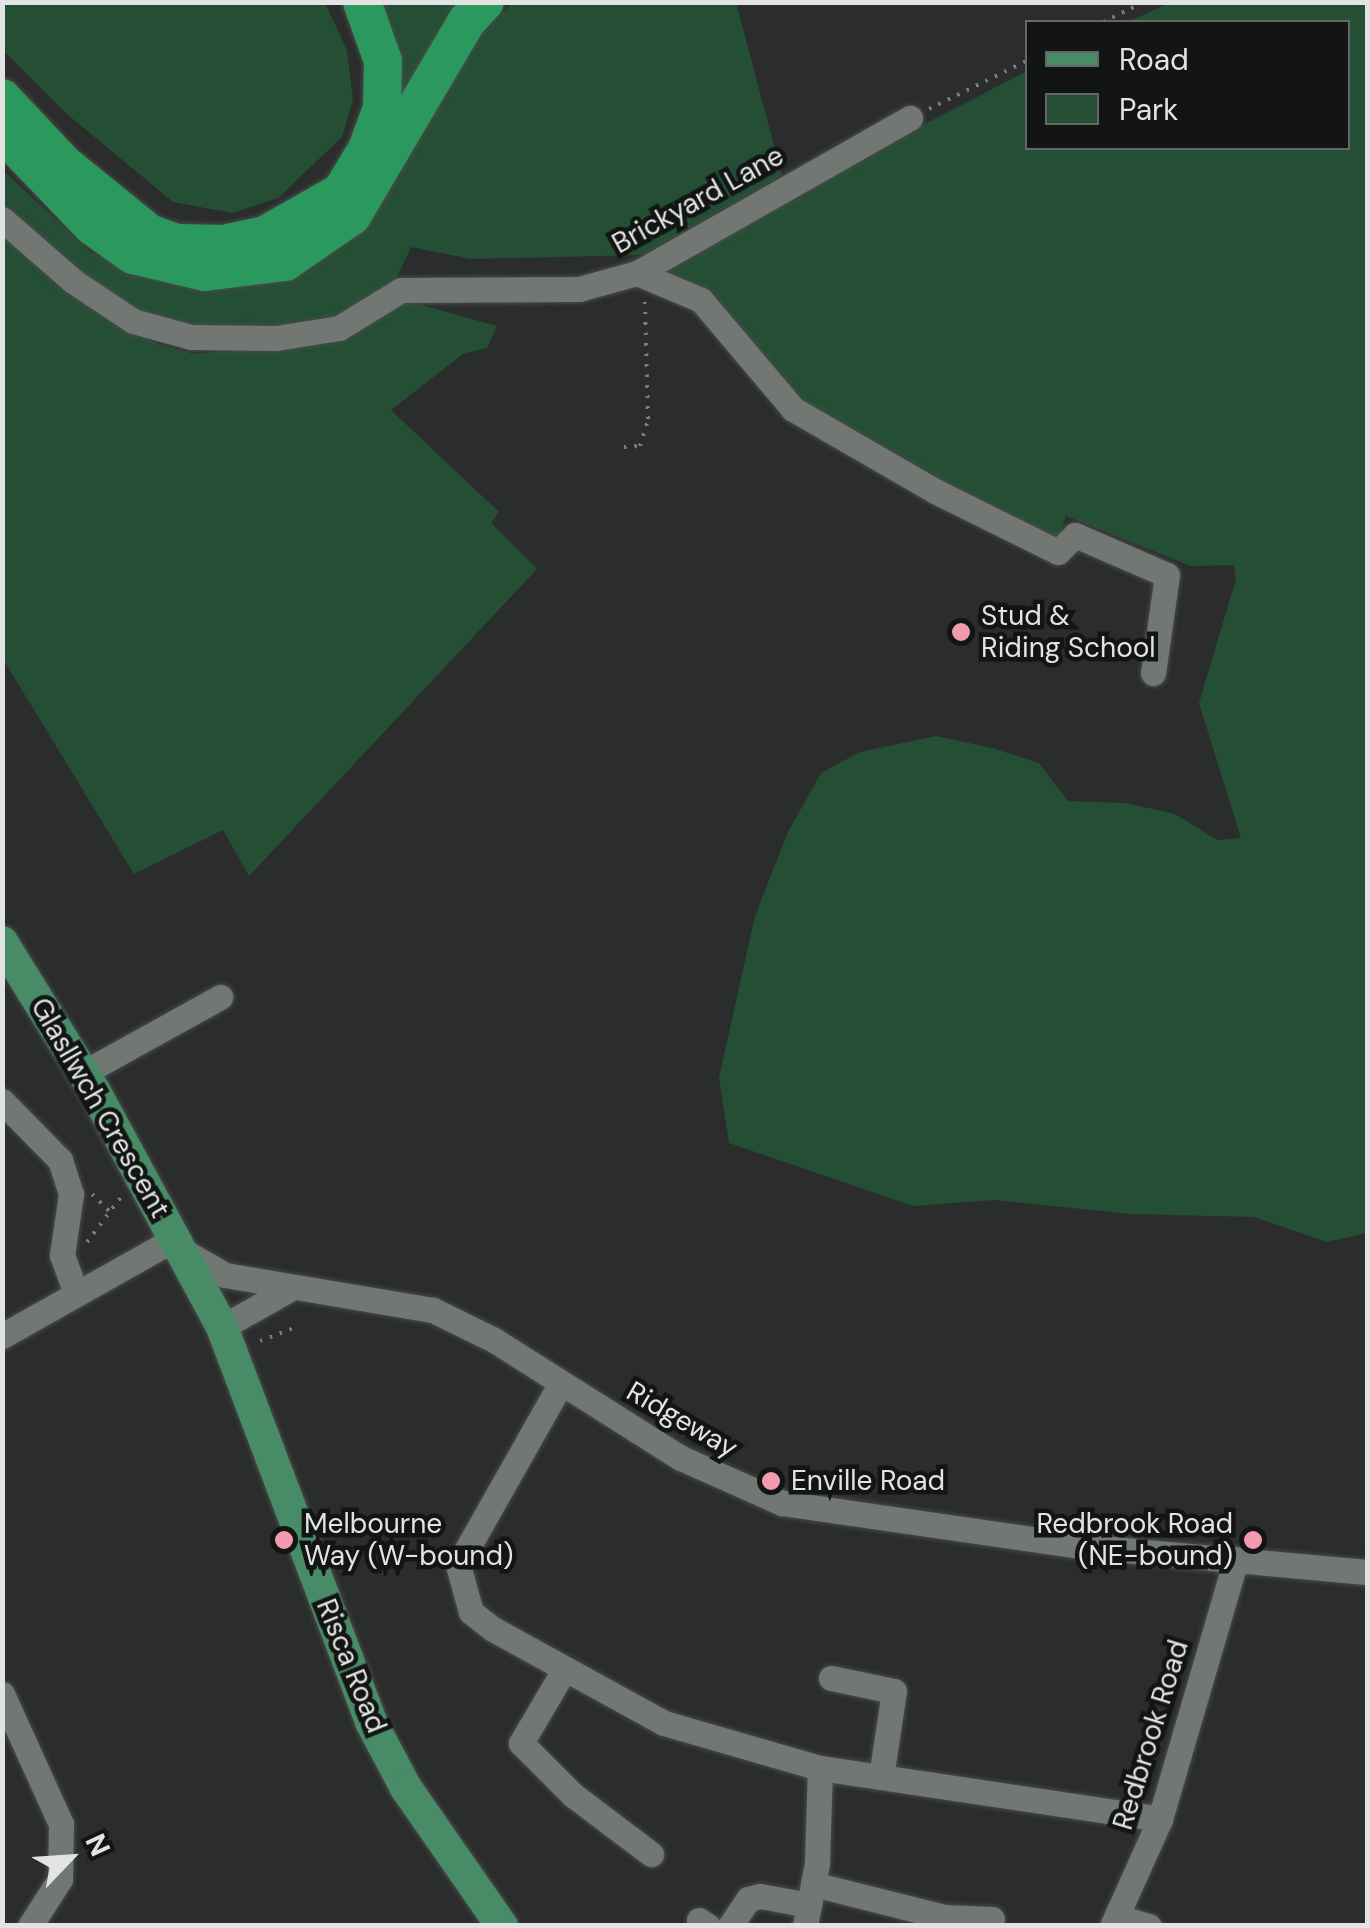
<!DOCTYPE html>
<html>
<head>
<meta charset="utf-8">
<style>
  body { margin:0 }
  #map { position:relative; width:1370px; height:1928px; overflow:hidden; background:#2a2d2b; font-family:"DM Sans",sans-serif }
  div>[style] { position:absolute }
  .green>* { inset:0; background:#244f35 }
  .path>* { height:4px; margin-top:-2px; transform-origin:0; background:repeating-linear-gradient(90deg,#7a7d7b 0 2.5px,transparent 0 10.5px) }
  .roads { filter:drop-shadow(0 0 2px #484b49) drop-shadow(0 0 2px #484b49) }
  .minor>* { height:25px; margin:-12.5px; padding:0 12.5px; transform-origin:12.5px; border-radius:12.5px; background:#737774 }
  .major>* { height:32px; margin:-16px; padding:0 16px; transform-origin:16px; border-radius:16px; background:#488b67 }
  .highway>* { height:38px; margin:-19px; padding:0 19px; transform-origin:19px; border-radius:19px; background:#2b995e }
  .dots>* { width:28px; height:28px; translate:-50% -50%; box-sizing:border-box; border:5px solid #131514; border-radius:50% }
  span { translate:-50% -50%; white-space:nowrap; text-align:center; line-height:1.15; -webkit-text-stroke:9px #131514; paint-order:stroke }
  .street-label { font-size:28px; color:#e1e4e2 }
  .poi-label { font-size:28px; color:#e1e4e2 }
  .left { translate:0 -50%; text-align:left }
  .right { translate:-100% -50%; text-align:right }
  .frame { position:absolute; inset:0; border:5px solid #e1e4e2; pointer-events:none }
  .legend { position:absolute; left:1025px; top:20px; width:325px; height:130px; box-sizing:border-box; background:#131514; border:2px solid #656866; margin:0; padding:12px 18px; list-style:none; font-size:30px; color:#e1e4e2 }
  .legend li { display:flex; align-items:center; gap:20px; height:50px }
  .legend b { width:50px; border:2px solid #656866 }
  .north { position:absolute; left:20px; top:1808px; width:100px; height:100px; -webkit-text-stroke:8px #131514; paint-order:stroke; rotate:65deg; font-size:28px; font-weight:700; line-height:40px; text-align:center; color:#e1e4e2 }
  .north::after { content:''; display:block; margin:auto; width:35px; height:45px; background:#e1e4e2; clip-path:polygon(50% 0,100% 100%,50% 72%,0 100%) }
</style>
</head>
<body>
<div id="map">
  <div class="green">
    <div style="clip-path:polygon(736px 2px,782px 176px,643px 255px,471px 259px,411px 247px,390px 292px,339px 328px,164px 330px,3px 219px,2px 169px,90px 252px,123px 266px,377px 210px,468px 48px,512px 3px)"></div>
    <div style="clip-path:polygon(2px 3px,325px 3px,347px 50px,353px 100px,342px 137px,278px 198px,232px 213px,173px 202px,68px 115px,3px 50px)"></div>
    <div style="clip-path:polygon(375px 3px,468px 3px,380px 150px)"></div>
    <div style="clip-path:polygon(1169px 3px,1367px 3px,1367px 1233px,1327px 1242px,1254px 1217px,1131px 1214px,994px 1200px,913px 1206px,729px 1143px,719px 1078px,755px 916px,788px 832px,821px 773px,860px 752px,936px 736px,992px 748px,1039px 763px,1068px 801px,1126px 803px,1175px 814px,1217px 840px,1241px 838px,1199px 703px,1236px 579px,1234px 565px,1191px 566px,1066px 516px,1058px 541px,823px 420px,664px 270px,771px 204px,1027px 71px,1028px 148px,1348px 148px,1348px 22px,1128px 22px)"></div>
    <div style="clip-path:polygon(3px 233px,77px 298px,157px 344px,194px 354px,330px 341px,400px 299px,497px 326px,487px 348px,463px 354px,391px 410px,499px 512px,491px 523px,537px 569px,249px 876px,223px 830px,134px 874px,3px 659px)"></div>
  </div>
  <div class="path">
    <div style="left:1103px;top:22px;width:46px;rotate:-26deg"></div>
    <div style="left:929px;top:109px;width:110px;rotate:-26.3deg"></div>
    <div style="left:624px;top:447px;width:16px;rotate:-4deg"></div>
    <div style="left:640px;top:446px;width:28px;rotate:-73deg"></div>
    <div style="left:648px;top:419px;width:117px;rotate:-91.5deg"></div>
    <div style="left:92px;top:1194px;width:25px;rotate:45deg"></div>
    <div style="left:87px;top:1242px;width:61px;rotate:-52.9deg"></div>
    <div style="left:260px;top:1341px;width:40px;rotate:-21deg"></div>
  </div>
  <div class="roads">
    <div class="minor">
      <div style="left:2px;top:219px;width:94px;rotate:41.1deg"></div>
      <div style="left:73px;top:281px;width:72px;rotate:33.7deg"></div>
      <div style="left:133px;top:321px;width:60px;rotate:15.4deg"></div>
      <div style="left:191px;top:337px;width:85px;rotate:0.7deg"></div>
      <div style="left:276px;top:338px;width:64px;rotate:-9deg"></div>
      <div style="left:339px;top:328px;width:73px;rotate:-31.5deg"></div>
      <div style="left:401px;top:290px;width:178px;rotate:-0.3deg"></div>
      <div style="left:579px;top:289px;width:60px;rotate:-15.4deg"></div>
      <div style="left:637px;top:273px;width:314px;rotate:-29.6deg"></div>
      <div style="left:637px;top:273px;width:69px;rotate:22.9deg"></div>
      <div style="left:701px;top:300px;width:143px;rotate:49.8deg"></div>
      <div style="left:793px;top:409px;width:164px;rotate:30deg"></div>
      <div style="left:935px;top:491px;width:137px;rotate:26.4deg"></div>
      <div style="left:1058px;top:552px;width:24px;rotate:-45deg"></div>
      <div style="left:1075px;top:535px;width:100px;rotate:23.5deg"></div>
      <div style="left:1167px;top:575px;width:99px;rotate:98.1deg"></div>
      <div style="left:83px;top:1073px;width:157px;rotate:-29deg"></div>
      <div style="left:2px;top:1101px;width:83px;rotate:45.5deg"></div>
      <div style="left:60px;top:1160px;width:36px;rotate:72deg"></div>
      <div style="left:71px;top:1194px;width:62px;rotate:98.4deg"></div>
      <div style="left:62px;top:1255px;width:37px;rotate:70deg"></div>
      <div style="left:180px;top:1249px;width:52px;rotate:30deg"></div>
      <div style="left:225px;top:1275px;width:211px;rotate:9.6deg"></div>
      <div style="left:433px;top:1310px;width:68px;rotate:26.2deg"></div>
      <div style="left:494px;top:1340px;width:221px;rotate:32.3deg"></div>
      <div style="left:681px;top:1458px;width:111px;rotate:24deg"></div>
      <div style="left:782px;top:1503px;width:302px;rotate:8.2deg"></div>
      <div style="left:1081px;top:1546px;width:288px;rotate:5.2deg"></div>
      <div style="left:222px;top:1327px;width:76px;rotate:-29.3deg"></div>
      <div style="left:2px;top:1336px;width:197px;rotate:-29.4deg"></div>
      <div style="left:561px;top:1383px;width:209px;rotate:119.5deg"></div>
      <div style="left:458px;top:1565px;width:49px;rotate:74.5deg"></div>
      <div style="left:471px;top:1612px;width:28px;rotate:38deg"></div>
      <div style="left:493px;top:1629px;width:195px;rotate:28.8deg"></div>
      <div style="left:664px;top:1723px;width:162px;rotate:16.1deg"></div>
      <div style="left:820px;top:1768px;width:344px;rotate:8.5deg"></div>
      <div style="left:564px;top:1670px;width:85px;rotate:120.5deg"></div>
      <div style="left:521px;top:1743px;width:74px;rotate:45deg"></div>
      <div style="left:573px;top:1795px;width:98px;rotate:37.1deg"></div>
      <div style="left:831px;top:1678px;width:64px;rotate:11.7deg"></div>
      <div style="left:894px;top:1691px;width:87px;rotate:98.6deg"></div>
      <div style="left:2px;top:1694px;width:143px;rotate:65.6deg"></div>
      <div style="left:61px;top:1824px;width:55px;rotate:91deg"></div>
      <div style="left:60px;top:1879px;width:56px;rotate:122.6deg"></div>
      <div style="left:813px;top:1884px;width:135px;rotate:14.1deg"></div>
      <div style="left:944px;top:1917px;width:48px;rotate:2.4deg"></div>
      <div style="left:1117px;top:1917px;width:33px;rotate:16deg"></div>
      <div style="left:699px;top:1920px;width:11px;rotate:34deg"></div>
      <div style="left:730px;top:1926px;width:32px;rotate:-56deg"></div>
      <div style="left:748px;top:1899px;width:12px;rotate:-14deg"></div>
      <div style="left:760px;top:1896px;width:50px;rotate:10.4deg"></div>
      <div style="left:805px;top:1926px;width:64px;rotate:-79.2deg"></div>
      <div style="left:817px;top:1863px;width:95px;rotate:-88.2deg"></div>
      <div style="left:1112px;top:1926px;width:117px;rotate:-65.8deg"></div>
      <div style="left:1160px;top:1819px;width:271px;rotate:-73.7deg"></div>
    </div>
    <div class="major">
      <div style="left:2px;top:942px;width:176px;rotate:58.2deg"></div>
      <div style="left:95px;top:1092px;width:267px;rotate:61.6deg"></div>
      <div style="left:222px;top:1327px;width:422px;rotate:69.3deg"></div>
      <div style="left:371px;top:1722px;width:75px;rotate:62.1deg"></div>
      <div style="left:406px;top:1788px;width:168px;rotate:55.2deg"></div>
    </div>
    <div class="highway">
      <div style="left:2px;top:98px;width:91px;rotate:46.8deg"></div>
      <div style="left:64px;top:164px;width:109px;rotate:39.1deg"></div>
      <div style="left:149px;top:233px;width:30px;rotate:20deg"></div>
      <div style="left:177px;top:243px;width:46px;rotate:1.2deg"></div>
      <div style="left:223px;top:244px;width:43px;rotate:-12.1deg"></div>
      <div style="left:265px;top:235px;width:87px;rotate:-29.5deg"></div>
      <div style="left:341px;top:192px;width:50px;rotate:-58.8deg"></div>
      <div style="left:367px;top:149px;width:44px;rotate:-69.9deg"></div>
      <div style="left:382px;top:108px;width:47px;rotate:-88.8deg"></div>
      <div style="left:383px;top:61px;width:63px;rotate:-109.6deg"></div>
      <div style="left:2px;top:132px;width:130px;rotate:46.2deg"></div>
      <div style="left:92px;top:226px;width:50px;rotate:35.3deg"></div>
      <div style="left:133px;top:255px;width:74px;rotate:13.3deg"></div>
      <div style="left:205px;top:272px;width:81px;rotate:-7.1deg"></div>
      <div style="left:285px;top:262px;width:81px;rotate:-34.5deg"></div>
      <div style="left:352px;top:216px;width:226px;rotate:-59.5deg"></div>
      <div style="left:467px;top:21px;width:26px;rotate:-47deg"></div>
    </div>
  </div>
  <div class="dots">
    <div style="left:961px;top:632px;background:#f29aae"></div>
    <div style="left:771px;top:1481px;background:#f29aae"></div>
    <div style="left:284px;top:1540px;background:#f29aae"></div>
    <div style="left:1253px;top:1540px;background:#f29aae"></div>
  </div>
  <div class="street-label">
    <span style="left:698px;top:200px;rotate:-29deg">Brickyard Lane</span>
    <span style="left:100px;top:1108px;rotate:60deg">Glasllwch Crescent</span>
    <span style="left:682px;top:1420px;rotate:30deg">Ridgeway</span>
    <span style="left:351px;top:1666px;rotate:68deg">Risca Road</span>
    <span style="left:1151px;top:1735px;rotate:-73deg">Redbrook Road</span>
  </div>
  <div class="poi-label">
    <span class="left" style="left:981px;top:632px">Stud &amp;<br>Riding School</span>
    <span class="left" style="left:791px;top:1481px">Enville Road</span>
    <span class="left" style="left:304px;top:1540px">Melbourne<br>Way (W-bound)</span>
    <span class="right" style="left:1233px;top:1540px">Redbrook Road<br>(NE-bound)</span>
  </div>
  <div class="frame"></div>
  <ul class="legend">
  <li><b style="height:12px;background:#488b67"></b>Road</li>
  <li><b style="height:28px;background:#244f35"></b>Park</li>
  </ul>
  <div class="north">N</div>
</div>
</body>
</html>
